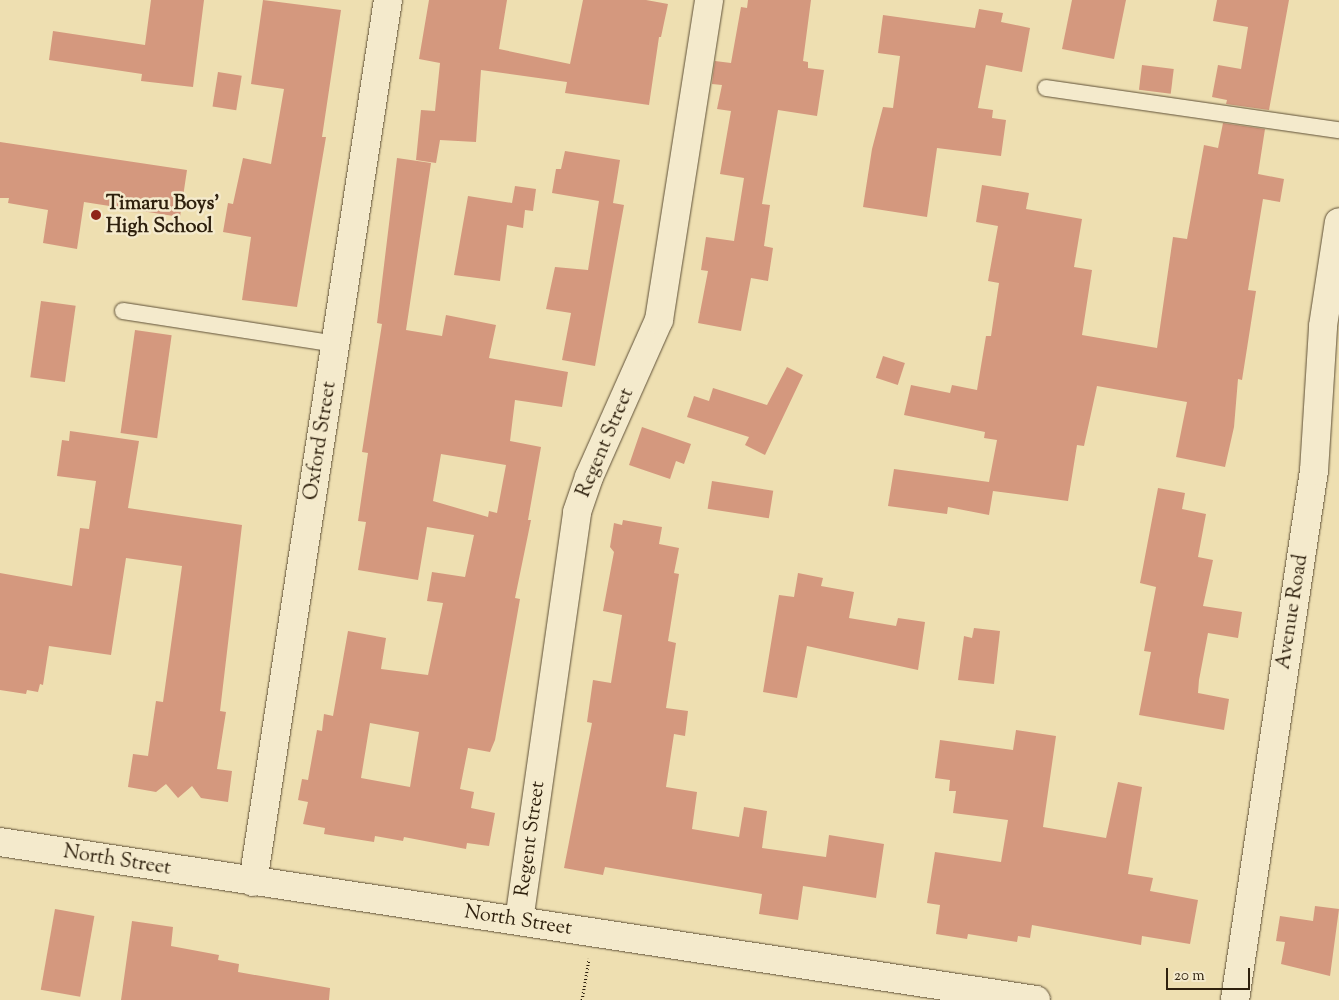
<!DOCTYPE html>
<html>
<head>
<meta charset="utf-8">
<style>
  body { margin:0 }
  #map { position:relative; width:1339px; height:1000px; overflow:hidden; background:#eedfb1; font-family:"Sorts Mill Goudy",serif }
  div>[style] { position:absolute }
  .building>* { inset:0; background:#d4987e; transform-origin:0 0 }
  .path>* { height:3px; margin-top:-1.5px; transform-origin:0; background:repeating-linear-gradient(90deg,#2f210e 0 1px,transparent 0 3.5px) }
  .roads { filter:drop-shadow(0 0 1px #5f5037) drop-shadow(0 0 1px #5f5037) }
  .lane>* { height:16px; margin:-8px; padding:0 8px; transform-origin:8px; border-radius:8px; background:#f4eacc }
  .street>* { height:28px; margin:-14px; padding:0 14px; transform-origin:14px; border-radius:14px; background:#f4eacc }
  .secondary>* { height:28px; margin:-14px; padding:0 14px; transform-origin:14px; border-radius:14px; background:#f4eacc }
  .dots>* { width:14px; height:14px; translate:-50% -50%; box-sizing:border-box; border:2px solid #f4eacc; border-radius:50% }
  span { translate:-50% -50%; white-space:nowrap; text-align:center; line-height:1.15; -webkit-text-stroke:5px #f4eacc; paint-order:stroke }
  .poi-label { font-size:20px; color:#2f210e; font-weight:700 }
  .left { translate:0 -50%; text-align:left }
  .street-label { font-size:20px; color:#2f210e }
  .scale { position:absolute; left:1166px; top:968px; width:84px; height:22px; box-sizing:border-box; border:2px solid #2f210e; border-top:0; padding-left:6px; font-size:15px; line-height:18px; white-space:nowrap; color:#2f210e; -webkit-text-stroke:4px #f4eacc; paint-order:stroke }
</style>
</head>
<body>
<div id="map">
  <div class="building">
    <div style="clip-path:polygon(151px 0,204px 0,193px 87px,141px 81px,142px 74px,49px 60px,53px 31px,145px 45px)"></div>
    <div style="clip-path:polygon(263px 0,341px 10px,322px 137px,326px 137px,297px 307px,242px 300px,251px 237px,223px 232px,228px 203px,233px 204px,243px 158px,271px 164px,284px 89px,251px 84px)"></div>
    <div style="clip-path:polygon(429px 0,507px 0,499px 49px,570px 64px,583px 0,646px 0,668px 4px,661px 37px,659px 37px,649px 105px,565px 93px,567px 82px,481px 70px,476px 142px,440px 140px,436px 163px,416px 160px,421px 110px,435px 111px,440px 63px,419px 59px)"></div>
    <div style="clip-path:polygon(748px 0,811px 0,803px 61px,808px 62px,808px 68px,824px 70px,817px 116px,778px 110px,762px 204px,770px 205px,764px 246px,773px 248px,768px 281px,751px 278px,741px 331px,698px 323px,708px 271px,701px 270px,706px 237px,734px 241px,744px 178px,720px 174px,731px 111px,717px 109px,722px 85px,712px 84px,713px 74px,715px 61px,731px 63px,741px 7px,747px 8px)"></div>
    <div style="clip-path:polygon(1072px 0,1126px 0,1114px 59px,1062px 49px)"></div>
    <div style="clip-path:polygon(1217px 0,1289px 0,1269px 110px,1226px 104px,1227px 100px,1212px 97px,1218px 65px,1241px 69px,1248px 27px,1213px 21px)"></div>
    <div style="clip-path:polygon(979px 9px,1003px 13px,1001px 22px,1030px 28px,1022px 72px,986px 65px,978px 108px,993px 110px,992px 118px,1006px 120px,1001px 156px,937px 148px,927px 217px,863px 207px,872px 149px,883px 107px,893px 108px,900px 56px,878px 53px,883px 15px,975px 28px)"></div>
    <div style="left:1142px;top:65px;width:32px;height:25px;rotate:7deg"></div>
    <div style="left:218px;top:72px;width:24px;height:35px;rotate:9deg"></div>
    <div style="clip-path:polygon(1223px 123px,1265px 129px,1258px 174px,1284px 179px,1280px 202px,1263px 199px,1248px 290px,1256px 291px,1242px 380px,1238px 379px,1234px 427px,1225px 467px,1176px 457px,1187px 402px,1097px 386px,1084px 446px,1077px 445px,1068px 501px,993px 491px,989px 515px,948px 507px,947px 514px,888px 506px,894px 469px,989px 482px,997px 440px,984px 438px,985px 432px,904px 415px,911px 385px,950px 393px,952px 385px,977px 390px,986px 336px,991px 336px,999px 283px,988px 281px,998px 226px,976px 222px,982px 185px,1029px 193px,1026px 209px,1082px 219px,1074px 267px,1092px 270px,1082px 335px,1157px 348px,1173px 237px,1187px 239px,1204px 145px,1218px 148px)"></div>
    <div style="clip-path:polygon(0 142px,187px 170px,180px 217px,84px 202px,77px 249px,43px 243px,48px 210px,8px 203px,9px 198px,0 198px)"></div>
    <div style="clip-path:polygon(565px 151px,620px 160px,613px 203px,624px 205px,595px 366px,562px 360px,571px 313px,546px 309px,555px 267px,588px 270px,599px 201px,552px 193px,556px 169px,561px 169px)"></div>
    <div style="clip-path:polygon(evenodd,397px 158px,431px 163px,406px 330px,442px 336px,446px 315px,496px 325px,489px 358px,568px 372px,562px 407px,515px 400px,510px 441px,541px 447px,528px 520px,531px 520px,515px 598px,520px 599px,495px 740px,490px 752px,468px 748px,460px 789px,474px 792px,471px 808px,495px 813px,489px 846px,467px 843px,466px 849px,404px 837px,403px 841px,375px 836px,374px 842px,324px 834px,325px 828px,303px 824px,308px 802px,298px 800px,302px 779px,308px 780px,317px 730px,322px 731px,324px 714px,333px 716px,348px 631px,386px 638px,381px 669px,428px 675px,443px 603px,427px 601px,432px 572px,465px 577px,474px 535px,427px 527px,418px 580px,358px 570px,366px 522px,358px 521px,368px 453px,362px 452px,382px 324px,377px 323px,397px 158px,441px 454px,506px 465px,497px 513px,489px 511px,488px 517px,433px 501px,441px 454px,397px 158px,370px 723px,419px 732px,410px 787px,361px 778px,370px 723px)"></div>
    <div style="clip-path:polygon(515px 186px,536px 189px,533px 211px,525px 210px,523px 228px,507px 225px,500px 281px,454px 275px,468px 196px,512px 203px)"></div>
    <div style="left:41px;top:301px;width:35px;height:77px;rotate:8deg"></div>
    <div style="left:135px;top:330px;width:37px;height:104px;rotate:8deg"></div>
    <div style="left:883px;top:356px;width:23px;height:23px;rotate:18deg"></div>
    <div style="clip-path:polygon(787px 367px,803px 375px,765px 455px,745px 445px,749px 437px,687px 417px,694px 396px,709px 401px,713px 388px,767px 405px)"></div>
    <div style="clip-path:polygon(642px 427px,691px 444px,684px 464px,676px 461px,670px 479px,629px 465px)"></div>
    <div style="clip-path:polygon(70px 431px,139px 441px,128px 508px,242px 525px,220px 711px,226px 712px,217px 769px,232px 771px,228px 802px,201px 798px,192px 786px,178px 798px,166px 784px,156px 792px,128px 787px,133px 754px,148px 756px,156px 701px,163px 702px,182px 566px,126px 558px,111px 655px,49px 646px,43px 685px,40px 684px,38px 692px,27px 690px,26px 694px,0 690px,0 573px,72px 586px,80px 528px,89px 529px,96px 481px,57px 476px,62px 440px,69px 441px)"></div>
    <div style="left:712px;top:481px;width:62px;height:28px;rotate:9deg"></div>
    <div style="clip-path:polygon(1158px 488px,1185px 493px,1182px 509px,1206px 514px,1198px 557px,1213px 560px,1203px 606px,1242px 612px,1238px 638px,1208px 633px,1199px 680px,1198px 693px,1229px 699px,1224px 730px,1139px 715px,1151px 652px,1144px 651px,1156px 587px,1140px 583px)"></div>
    <div style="clip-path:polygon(623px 520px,662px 527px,659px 544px,679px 548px,674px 573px,679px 574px,668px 641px,676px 643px,666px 708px,688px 711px,685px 736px,674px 734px,666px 787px,697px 792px,692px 829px,739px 837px,744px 807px,767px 811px,762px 848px,826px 857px,829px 835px,884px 844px,876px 898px,803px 886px,798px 920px,759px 914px,762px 894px,605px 867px,603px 875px,564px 868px,592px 723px,587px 722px,593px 680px,611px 683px,622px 615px,603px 611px,614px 552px,610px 547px,614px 523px,622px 525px)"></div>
    <div style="clip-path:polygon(798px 573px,823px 578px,821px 586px,854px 592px,849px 618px,896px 626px,898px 618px,925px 622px,918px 670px,807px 646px,797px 698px,763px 692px,779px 595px,794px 597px)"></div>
    <div style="clip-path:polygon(974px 628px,1000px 631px,994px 684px,958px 680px,964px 636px,972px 638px)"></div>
    <div style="clip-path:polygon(1016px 730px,1056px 736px,1043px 827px,1106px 838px,1118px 782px,1142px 787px,1128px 874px,1153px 878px,1150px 891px,1198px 900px,1190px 944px,1142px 936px,1141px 945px,1032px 925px,1030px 938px,1018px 936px,1017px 942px,968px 934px,967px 939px,936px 934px,940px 905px,927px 903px,935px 852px,1001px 862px,1008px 820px,953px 813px,956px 791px,949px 791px,950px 780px,935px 778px,940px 740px,1013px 750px)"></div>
    <div style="clip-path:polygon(1315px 906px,1339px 909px,1330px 976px,1281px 964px,1285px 942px,1276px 941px,1280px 916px,1313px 921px)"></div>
    <div style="left:55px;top:909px;width:40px;height:82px;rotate:10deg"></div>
    <div style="clip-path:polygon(132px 921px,173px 927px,171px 946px,219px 955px,218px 960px,239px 964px,238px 972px,330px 988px,329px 1000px,121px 1000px)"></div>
  </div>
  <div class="path">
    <div style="left:582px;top:1000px;width:42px;rotate:-80.3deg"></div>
  </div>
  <div class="roads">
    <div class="lane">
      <div style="left:1046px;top:88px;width:296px;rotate:8.2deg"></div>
      <div style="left:123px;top:311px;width:216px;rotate:8.8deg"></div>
    </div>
    <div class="street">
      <div style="left:253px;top:882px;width:892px;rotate:-81.3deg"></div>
      <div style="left:519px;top:921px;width:413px;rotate:-81.9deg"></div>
      <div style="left:577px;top:512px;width:37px;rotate:-71deg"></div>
      <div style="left:589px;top:477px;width:172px;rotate:-66deg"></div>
      <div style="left:659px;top:320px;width:324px;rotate:-81.1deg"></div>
      <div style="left:1235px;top:1000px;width:535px;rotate:-81.51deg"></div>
      <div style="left:1314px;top:471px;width:145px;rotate:-86.4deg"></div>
      <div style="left:1323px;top:326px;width:105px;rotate:-81.3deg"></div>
    </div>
    <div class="secondary">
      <div style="left:0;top:842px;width:1048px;rotate:8.67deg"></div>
    </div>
  </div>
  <div class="dots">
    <div style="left:96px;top:215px;background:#8f2418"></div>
  </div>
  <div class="poi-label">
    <span class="left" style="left:106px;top:216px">Timaru Boys'<br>High School</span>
  </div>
  <div class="street-label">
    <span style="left:321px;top:441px;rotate:-81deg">Oxford Street</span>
    <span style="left:606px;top:443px;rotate:-67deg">Regent Street</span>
    <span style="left:1293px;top:612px;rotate:-81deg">Avenue Road</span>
    <span style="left:531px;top:839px;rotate:-82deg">Regent Street</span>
    <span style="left:117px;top:861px;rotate:9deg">North Street</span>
    <span style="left:518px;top:921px;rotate:9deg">North Street</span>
  </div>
  <div class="scale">20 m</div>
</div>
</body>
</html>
